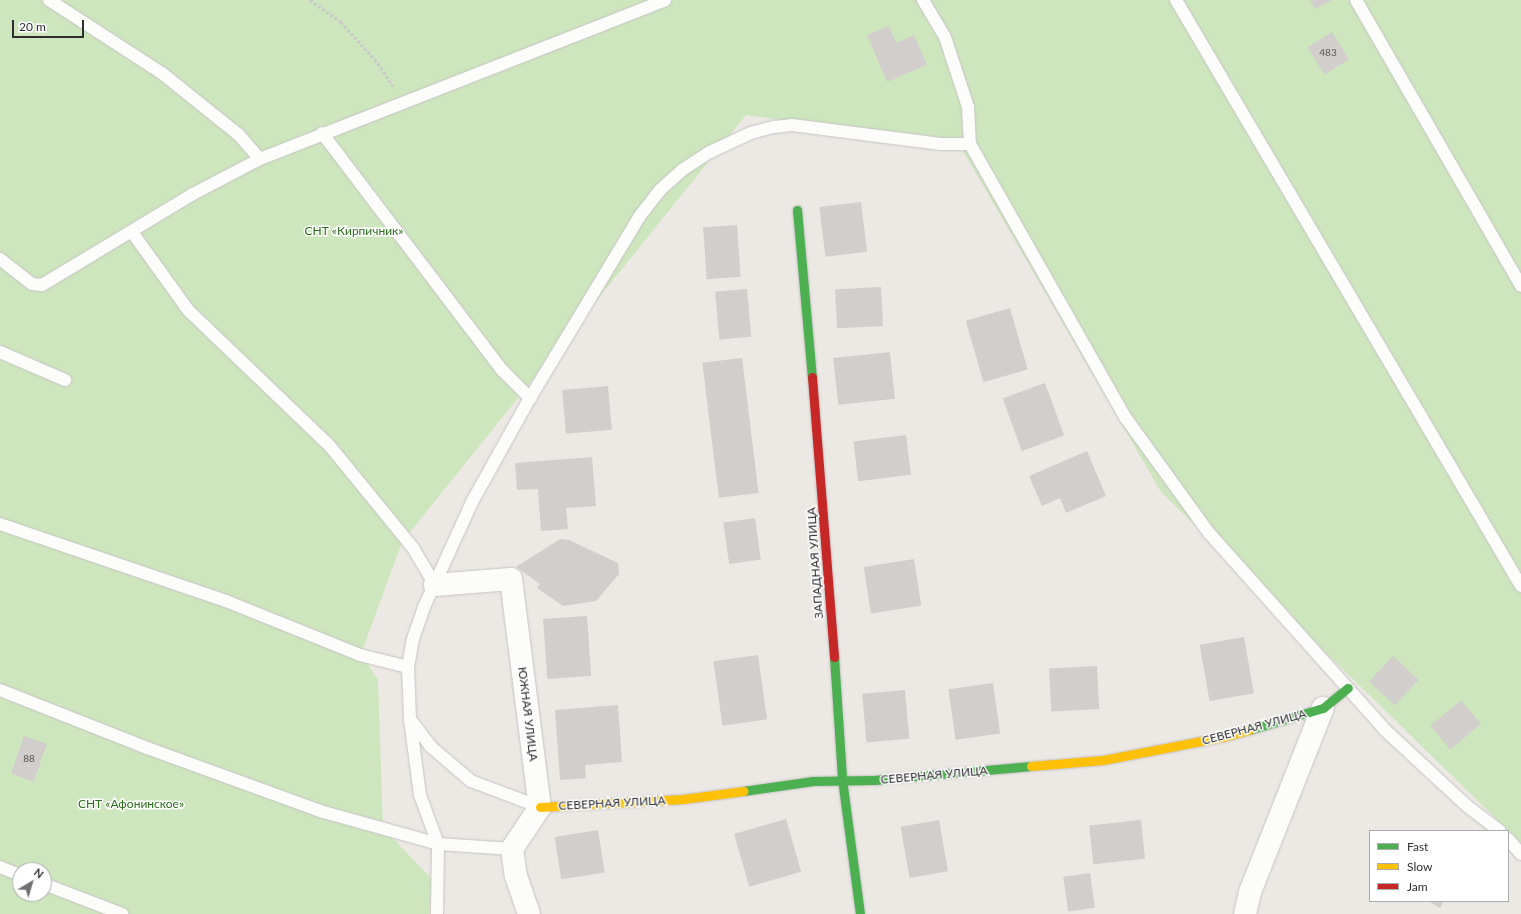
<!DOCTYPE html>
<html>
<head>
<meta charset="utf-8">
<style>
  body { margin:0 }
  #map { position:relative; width:1521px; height:914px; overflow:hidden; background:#ece8e4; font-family:Lato,sans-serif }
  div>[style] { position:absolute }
  .green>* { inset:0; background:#cee6be }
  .building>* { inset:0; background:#d1cecb; transform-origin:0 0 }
  .path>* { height:2.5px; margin-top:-1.25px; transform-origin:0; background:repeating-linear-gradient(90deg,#c9c9c8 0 3px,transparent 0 5px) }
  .roads { filter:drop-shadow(0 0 1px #c5c4c5) drop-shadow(0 0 1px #c5c4c5) }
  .lane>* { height:12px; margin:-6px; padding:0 6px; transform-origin:6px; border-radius:6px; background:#fcfcfb }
  .street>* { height:22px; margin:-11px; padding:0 11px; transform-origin:11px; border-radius:11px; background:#fcfcfb }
  .fast>* { height:9px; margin:-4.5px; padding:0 4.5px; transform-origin:4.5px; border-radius:4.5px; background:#4caf50 }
  .slow>* { height:9px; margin:-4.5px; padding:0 4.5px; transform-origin:4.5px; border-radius:4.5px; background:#ffc107 }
  .jam>* { height:9px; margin:-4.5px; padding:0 4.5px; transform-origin:4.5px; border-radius:4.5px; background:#c62828 }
  span { translate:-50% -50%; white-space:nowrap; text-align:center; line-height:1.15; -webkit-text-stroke:3px #fff; paint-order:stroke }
  .number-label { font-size:10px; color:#585857 }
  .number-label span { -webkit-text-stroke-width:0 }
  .park-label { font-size:12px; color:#2c6e1b }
  .street-label { font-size:12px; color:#2e2e2e }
  .legend { position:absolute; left:1369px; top:830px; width:140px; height:72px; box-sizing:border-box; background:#fff; border:1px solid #ababab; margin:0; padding:5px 7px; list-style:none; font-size:12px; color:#2e2e2e }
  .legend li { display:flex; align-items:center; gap:8px; height:20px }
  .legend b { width:20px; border:1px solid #ababab }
  .north { position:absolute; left:12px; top:862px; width:40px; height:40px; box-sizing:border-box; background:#fff; border:1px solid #ababab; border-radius:50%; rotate:38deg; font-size:11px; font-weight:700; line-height:16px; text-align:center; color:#2e2e2e }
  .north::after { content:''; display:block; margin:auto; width:14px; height:18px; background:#706f6e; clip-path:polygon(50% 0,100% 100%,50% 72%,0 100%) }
  .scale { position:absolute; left:12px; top:20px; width:72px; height:18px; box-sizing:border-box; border:2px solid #2e2e2e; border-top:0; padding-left:5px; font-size:12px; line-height:14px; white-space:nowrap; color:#2e2e2e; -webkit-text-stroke:3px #fff; paint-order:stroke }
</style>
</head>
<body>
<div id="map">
  <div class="green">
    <div style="clip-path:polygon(evenodd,0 0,1521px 0,1521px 843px,1161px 492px,959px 144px,746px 115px,402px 542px,361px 654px,378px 680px,383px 828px,432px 879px,429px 914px,0 914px,0 0,20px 870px,44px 870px,44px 894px,20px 894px,20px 870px)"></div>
  </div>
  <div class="building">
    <div style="clip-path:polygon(1310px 0,1332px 0,1315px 9px)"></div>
    <div style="clip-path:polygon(889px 26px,896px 43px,914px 35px,927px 65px,887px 82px,867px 35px)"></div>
    <div style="left:1332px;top:32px;width:32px;height:29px;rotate:58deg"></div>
    <div style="left:861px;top:202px;width:50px;height:42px;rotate:83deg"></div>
    <div style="left:737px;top:225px;width:52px;height:34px;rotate:86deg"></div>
    <div style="left:881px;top:287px;width:39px;height:46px;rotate:87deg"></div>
    <div style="left:747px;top:289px;width:48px;height:32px;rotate:85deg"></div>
    <div style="left:1010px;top:308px;width:64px;height:46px;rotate:74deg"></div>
    <div style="left:890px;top:352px;width:47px;height:57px;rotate:84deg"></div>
    <div style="left:742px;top:358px;width:136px;height:40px;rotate:83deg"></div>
    <div style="left:1045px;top:383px;width:56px;height:45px;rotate:70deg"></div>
    <div style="left:608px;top:386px;width:44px;height:46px;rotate:85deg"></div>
    <div style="left:906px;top:435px;width:40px;height:53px;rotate:83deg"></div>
    <div style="clip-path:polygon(1087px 451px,1106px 496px,1066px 513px,1060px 498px,1042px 506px,1029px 476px)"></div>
    <div style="clip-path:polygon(592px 457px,596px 506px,566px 508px,568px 529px,541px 531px,538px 489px,517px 490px,515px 463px)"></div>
    <div style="left:755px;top:518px;width:42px;height:32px;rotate:82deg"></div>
    <div style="clip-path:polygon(560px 539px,569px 540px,618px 563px,619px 574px,596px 601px,563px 606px,537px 588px,540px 584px,516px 567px)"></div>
    <div style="left:914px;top:559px;width:47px;height:51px;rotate:81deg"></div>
    <div style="left:587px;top:616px;width:60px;height:44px;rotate:86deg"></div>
    <div style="left:1244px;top:637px;width:57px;height:45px;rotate:80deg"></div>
    <div style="left:758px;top:655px;width:65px;height:45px;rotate:82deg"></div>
    <div style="left:1393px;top:656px;width:35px;height:35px;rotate:43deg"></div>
    <div style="left:1097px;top:666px;width:43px;height:48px;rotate:87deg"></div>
    <div style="left:993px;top:683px;width:51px;height:45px;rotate:82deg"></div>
    <div style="left:905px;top:690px;width:49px;height:43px;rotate:85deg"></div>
    <div style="left:1461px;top:700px;width:31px;height:40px;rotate:50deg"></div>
    <div style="clip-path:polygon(618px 705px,622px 762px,585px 765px,586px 778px,560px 780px,555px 710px)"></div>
    <div style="left:24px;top:736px;width:24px;height:40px;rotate:19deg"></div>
    <div style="left:786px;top:819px;width:55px;height:54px;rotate:74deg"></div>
    <div style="left:939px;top:820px;width:52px;height:39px;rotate:80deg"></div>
    <div style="left:1141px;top:820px;width:39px;height:52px;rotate:84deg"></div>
    <div style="left:598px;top:830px;width:43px;height:44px;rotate:81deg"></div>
    <div style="left:1090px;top:873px;width:35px;height:27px;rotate:82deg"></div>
    <div style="clip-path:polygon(1428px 901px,1444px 901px,1440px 908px)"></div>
  </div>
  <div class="path">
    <div style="left:310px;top:0;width:38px;rotate:35deg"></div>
    <div style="left:341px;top:22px;width:55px;rotate:47.9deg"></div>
    <div style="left:378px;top:63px;width:30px;rotate:57deg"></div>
  </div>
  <div class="roads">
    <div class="lane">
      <div style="left:49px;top:0;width:136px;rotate:33deg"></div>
      <div style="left:163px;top:74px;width:97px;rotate:38.8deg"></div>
      <div style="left:239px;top:135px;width:32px;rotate:49deg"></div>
      <div style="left:923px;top:0;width:43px;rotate:59.3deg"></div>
      <div style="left:945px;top:37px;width:74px;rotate:71.8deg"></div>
      <div style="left:968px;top:107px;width:37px;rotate:87deg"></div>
      <div style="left:970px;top:144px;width:314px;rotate:60.4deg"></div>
      <div style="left:1125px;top:417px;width:143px;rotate:54.1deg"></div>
      <div style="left:1209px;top:533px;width:264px;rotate:48.2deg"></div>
      <div style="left:1385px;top:730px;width:112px;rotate:42.8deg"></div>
      <div style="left:1467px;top:806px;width:41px;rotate:37.1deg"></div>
      <div style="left:1176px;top:0;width:680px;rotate:59.51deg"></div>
      <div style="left:1356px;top:0;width:330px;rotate:60deg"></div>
      <div style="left:322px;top:133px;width:298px;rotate:52.8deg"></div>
      <div style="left:502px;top:370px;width:40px;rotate:45deg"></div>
      <div style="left:132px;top:232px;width:96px;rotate:54.3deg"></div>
      <div style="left:188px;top:310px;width:195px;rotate:43.8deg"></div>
      <div style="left:329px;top:445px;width:133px;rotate:50.8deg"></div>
      <div style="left:413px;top:548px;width:43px;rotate:59.3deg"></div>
      <div style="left:0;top:259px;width:41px;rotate:38deg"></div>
      <div style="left:32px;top:284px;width:10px;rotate:6deg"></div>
      <div style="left:42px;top:285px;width:176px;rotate:-31.1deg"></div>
      <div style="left:193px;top:194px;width:76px;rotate:-27.6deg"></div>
      <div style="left:260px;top:159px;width:435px;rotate:-21.4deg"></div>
      <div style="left:0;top:352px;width:71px;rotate:23.3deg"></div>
      <div style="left:0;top:524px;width:239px;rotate:18.8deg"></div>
      <div style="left:226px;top:601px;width:144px;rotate:21.9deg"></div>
      <div style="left:360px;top:655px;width:49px;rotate:14deg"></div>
      <div style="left:0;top:690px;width:158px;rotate:21.5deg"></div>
      <div style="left:147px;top:748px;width:184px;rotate:20deg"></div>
      <div style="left:320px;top:811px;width:123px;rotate:15.6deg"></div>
      <div style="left:438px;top:844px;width:74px;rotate:3.9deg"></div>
      <div style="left:410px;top:719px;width:34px;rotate:53deg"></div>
      <div style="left:430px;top:746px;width:54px;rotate:40.5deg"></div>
      <div style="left:471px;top:781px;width:74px;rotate:20.6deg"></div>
      <div style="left:1508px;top:839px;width:20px;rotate:49deg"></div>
      <div style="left:0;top:867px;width:22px;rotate:22deg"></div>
      <div style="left:44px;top:884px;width:84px;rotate:21deg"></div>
      <div style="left:437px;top:914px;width:70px;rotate:-89.2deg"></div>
      <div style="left:438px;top:844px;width:52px;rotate:-110.2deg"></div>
      <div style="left:420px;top:795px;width:77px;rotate:-97.5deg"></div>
      <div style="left:410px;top:719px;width:52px;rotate:-92.2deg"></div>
      <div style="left:408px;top:667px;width:28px;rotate:-80deg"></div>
      <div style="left:413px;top:639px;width:34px;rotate:-71deg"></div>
      <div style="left:424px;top:607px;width:115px;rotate:-65.4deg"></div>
      <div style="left:472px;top:502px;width:119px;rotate:-60.9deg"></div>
      <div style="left:530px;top:398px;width:211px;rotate:-58.9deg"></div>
      <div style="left:639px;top:217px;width:34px;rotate:-52deg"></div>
      <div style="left:660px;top:190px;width:30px;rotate:-42deg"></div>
      <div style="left:682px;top:170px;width:33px;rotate:-33deg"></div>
      <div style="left:710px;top:152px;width:45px;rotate:-24.9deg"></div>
      <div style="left:751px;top:133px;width:24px;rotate:-15deg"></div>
      <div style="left:774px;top:127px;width:18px;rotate:-6deg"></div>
      <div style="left:792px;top:125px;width:150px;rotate:7.3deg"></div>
      <div style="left:941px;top:144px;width:29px"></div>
    </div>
    <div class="street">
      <div style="left:435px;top:585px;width:76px;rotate:-4.5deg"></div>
      <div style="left:511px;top:579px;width:230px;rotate:82.8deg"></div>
      <div style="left:540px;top:807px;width:50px;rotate:123.7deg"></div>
      <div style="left:512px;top:849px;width:27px;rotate:82deg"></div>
      <div style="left:516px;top:876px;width:40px;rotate:71.1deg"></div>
      <div style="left:1245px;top:914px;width:23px;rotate:-77deg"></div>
      <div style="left:1250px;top:892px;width:198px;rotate:-68.4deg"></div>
    </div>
    <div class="fast">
      <div style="left:797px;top:210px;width:168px;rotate:84.9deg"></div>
      <div style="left:834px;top:657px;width:122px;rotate:86.2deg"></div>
      <div style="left:842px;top:779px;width:136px;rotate:82.4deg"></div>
      <div style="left:1249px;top:730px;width:77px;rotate:-16.6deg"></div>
      <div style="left:1323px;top:708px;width:32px;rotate:-39deg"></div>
      <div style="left:743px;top:791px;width:71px;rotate:-8.1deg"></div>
      <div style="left:813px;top:781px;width:61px;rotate:-0.9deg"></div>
      <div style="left:874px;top:780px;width:158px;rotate:-5.1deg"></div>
    </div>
    <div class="slow">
      <div style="left:1031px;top:766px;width:72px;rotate:-4.8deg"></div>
      <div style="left:1103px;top:760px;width:122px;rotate:-10.9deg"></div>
      <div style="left:1223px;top:737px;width:27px;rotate:-15deg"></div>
      <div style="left:540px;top:807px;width:143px;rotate:-3.2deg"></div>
      <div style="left:683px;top:799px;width:61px;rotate:-7.6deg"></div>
    </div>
    <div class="jam">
      <div style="left:812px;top:377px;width:281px;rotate:85.5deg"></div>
    </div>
  </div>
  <div class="number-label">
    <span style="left:1328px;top:53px">483</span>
    <span style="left:29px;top:759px">88</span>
  </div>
  <div class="park-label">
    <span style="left:354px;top:231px">СНТ «Кирпичник»</span>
    <span style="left:131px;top:804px">СНТ «Афонинское»</span>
  </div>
  <div class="street-label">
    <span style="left:815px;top:563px;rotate:-94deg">ЗАПАДНАЯ УЛИЦА</span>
    <span style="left:528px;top:714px;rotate:83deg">ЮЖНАЯ УЛИЦА</span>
    <span style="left:1254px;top:727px;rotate:-15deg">СЕВЕРНАЯ УЛИЦА</span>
    <span style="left:934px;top:775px;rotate:-5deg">СЕВЕРНАЯ УЛИЦА</span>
    <span style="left:612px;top:803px;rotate:-3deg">СЕВЕРНАЯ УЛИЦА</span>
  </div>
  <ul class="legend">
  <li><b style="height:5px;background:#4caf50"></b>Fast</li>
  <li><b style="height:5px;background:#ffc107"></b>Slow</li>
  <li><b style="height:5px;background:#c62828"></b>Jam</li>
  </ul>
  <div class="north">N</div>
  <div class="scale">20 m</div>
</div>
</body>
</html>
